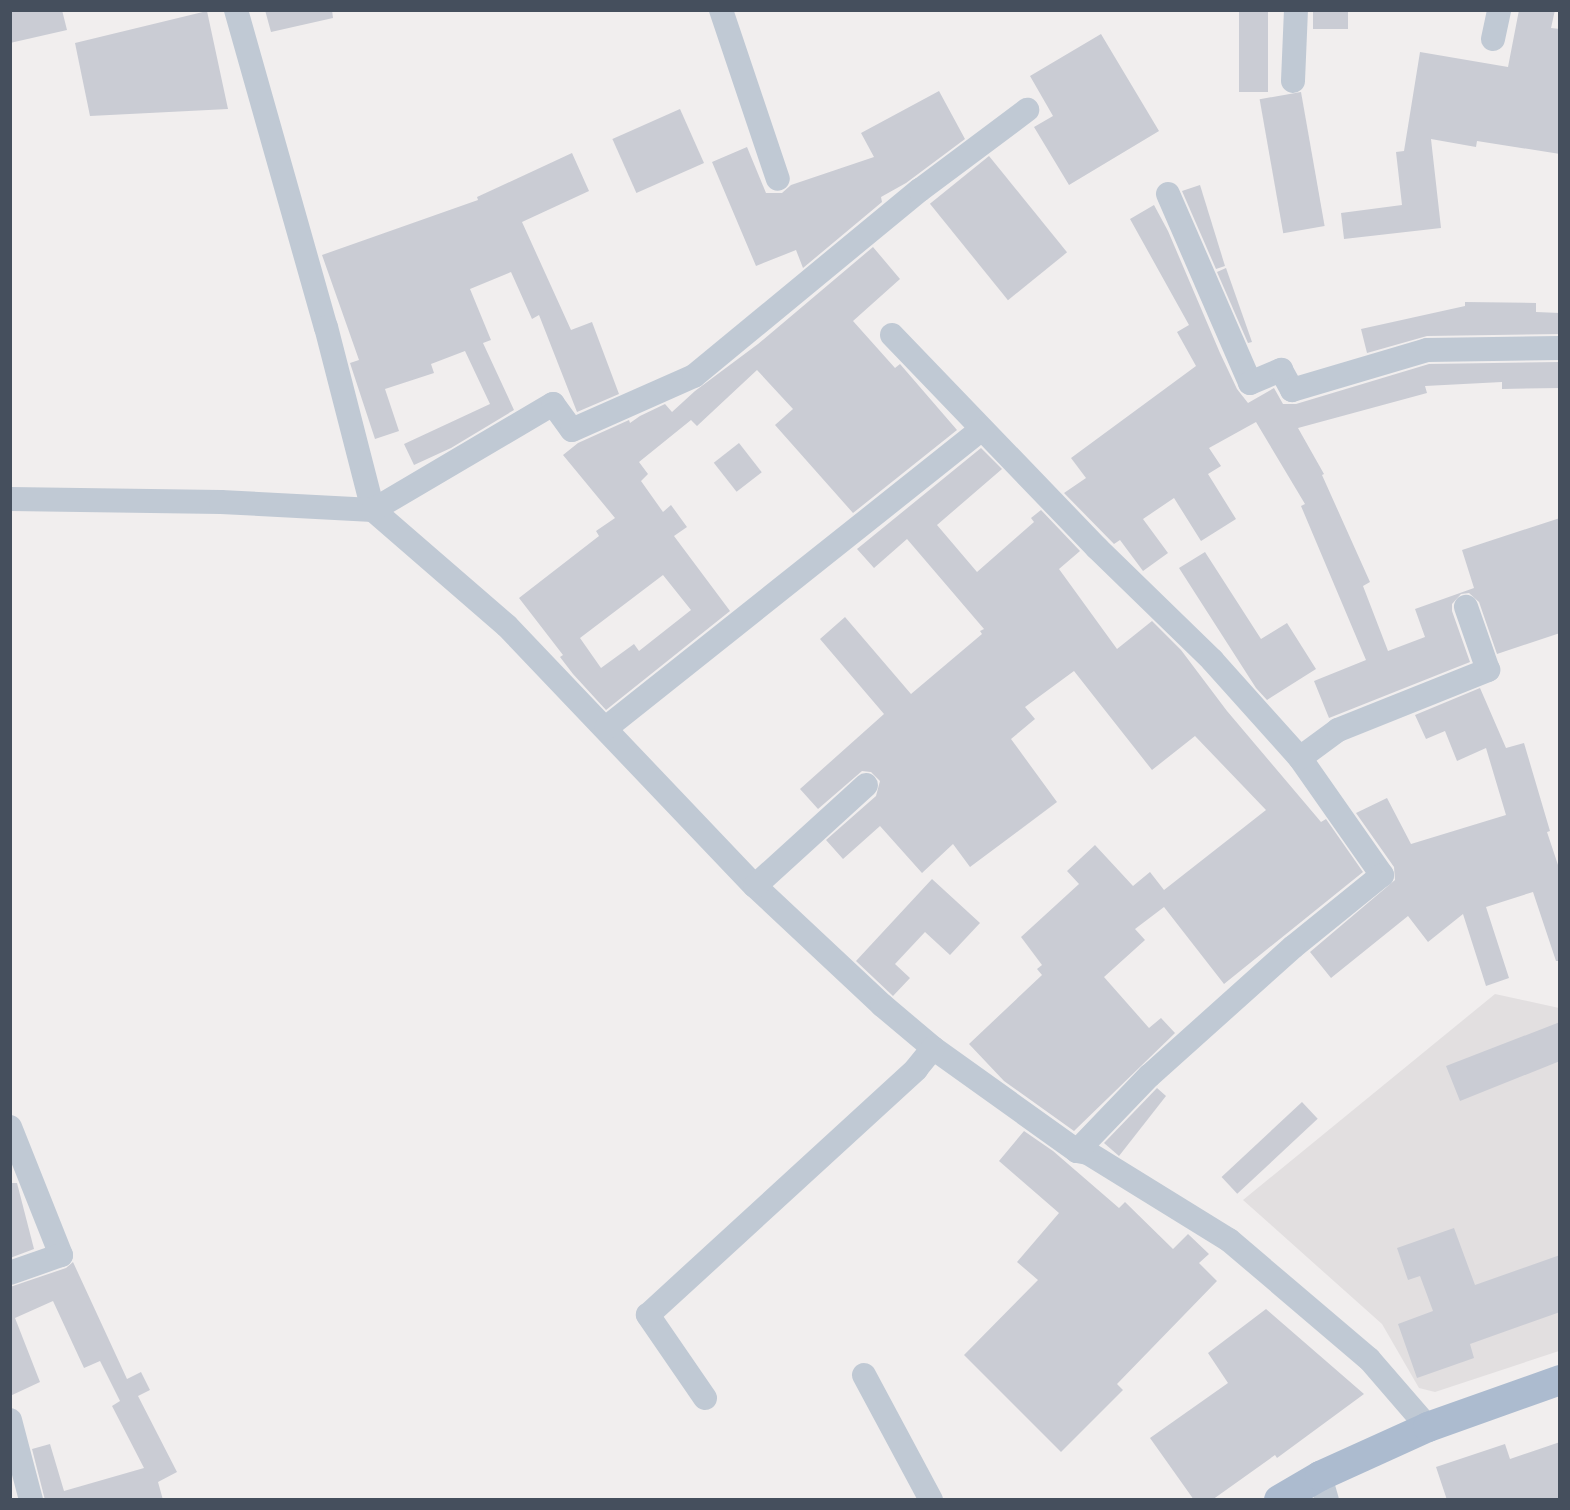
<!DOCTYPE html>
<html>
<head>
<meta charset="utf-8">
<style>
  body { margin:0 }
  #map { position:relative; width:1570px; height:1510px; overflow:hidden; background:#f1eeee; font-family:"Roboto Condensed",sans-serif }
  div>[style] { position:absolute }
  .education>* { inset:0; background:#e2dfe0 }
  .building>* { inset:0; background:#caccd4; transform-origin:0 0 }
  .minor>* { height:24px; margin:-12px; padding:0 12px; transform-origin:12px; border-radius:12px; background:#c0c9d4 }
  .major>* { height:30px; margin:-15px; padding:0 15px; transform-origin:15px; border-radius:15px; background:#acbbcf }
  span { translate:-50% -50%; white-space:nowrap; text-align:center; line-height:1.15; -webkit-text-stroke:4.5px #fff; paint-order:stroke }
  .frame { position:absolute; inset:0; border:12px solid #454f5d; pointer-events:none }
</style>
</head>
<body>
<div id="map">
  <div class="education">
    <div style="clip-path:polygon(1495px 994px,1559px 1008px,1559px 1351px,1435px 1392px,1419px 1388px,1382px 1324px,1243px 1200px)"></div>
  </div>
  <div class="building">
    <div style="clip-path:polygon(10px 10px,62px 10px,67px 30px,10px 43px)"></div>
    <div style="clip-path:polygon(265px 10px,332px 10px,333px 18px,271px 32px)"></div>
    <div style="left:1239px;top:10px;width:29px;height:82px"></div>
    <div style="left:1313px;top:10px;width:35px;height:19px"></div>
    <div style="clip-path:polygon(1519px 10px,1555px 10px,1551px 28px,1560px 29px,1560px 154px,1477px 141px,1476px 147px,1431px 139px,1441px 228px,1344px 239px,1341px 213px,1402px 205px,1396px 152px,1404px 151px,1420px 52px,1508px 67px)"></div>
    <div style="clip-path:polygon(207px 11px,228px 109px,90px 116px,75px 43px)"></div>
    <div style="clip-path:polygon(1101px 34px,1159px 131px,1069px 185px,1034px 127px,1053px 116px,1030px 76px)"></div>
    <div style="clip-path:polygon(939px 91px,965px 139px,906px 183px,881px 197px,882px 202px,803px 268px,796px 250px,756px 266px,712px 162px,747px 147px,766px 193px,782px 193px,791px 185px,874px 157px,861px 133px)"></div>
    <div style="left:1301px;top:92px;width:136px;height:42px;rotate:80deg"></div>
    <div style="left:680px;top:109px;width:59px;height:74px;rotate:66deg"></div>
    <div style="clip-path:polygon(572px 153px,589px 191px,522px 222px,571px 330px,592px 322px,619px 394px,577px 412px,539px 315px,532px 319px,511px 272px,470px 289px,491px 340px,483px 343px,514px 410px,451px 448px,414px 465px,404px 444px,490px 404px,465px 351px,431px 364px,434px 373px,385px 389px,399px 431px,375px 439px,350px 363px,359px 360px,322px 255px,478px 200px,477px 197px)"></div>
    <div style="left:989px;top:156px;width:124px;height:76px;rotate:51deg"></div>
    <div style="clip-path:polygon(1200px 185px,1225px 266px,1216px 269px,1182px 191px)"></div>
    <div style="clip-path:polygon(1154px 205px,1168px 231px,1220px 353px,1237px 389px,1248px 403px,1274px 388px,1283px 404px,1296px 404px,1429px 364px,1560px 362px,1560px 388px,1502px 389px,1502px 382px,1425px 386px,1427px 393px,1298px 428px,1324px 474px,1322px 475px,1370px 582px,1363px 586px,1388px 651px,1425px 637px,1415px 609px,1474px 588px,1462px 550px,1560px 518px,1560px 633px,1497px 654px,1479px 602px,1469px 593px,1461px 594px,1452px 604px,1452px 611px,1470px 662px,1329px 718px,1314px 681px,1366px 660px,1301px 506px,1305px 504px,1256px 422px,1209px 448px,1221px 466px,1208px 474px,1236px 519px,1201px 541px,1174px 498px,1143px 519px,1168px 553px,1143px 571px,1120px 540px,1114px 544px,1064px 493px,1086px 478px,1071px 458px,1196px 366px,1177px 332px,1189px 325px,1130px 219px)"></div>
    <div style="clip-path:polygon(evenodd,873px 247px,900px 279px,853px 321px,895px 368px,900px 364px,957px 430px,853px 513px,775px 425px,793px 409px,757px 370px,697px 426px,691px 420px,639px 462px,648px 474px,641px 481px,663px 512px,671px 505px,687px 527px,674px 536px,730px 611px,606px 710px,573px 674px,560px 657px,563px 655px,519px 598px,599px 536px,596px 531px,615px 518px,563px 455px,578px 443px,629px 420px,630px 423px,640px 416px,665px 404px,672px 412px,695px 391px,758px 344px,873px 247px,663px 575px,691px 610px,639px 651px,634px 644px,601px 668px,580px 638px,663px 575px)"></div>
    <div style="clip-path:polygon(1226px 268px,1252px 342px,1248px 343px,1217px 272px)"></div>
    <div style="clip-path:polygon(1465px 302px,1536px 303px,1536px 312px,1560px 313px,1560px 334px,1427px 336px,1367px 353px,1361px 329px,1465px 306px)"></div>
    <div style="left:739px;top:443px;width:37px;height:32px;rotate:52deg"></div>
    <div style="clip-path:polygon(981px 448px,1002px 469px,937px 525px,977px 572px,1034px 522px,1031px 518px,1041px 510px,1080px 551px,1059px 569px,1117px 649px,1152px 621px,1181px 650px,1227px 711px,1321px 822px,1326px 819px,1363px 872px,1224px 984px,1164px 907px,1135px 929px,1145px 940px,1104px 977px,1149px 1028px,1161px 1018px,1175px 1033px,1074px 1131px,1004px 1081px,969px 1044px,1042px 975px,1037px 969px,1042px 965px,1021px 937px,1079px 884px,1067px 871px,1095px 845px,1133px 886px,1150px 872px,1164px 890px,1266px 810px,1195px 736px,1152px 770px,1074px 671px,1025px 707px,1035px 719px,1011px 739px,1057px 802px,970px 867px,953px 844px,922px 873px,880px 826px,843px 859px,826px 840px,876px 796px,880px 781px,871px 772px,862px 771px,818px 809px,800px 789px,884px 714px,820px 639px,845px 617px,911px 694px,982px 634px,980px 631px,984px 629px,907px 539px,874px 568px,857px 549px)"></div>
    <div style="clip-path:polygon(1205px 552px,1261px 639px,1287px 623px,1316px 669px,1267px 700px,1256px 688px,1179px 568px)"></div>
    <div style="clip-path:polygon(1480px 688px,1506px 748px,1524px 743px,1550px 831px,1547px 832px,1560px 871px,1560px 961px,1556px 961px,1533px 892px,1486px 907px,1509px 978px,1486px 986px,1463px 914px,1428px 942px,1408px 916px,1331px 978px,1310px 952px,1395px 880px,1394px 867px,1356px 813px,1387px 798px,1411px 844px,1506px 815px,1486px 748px,1457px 761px,1445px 731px,1426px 739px,1415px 715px)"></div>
    <div style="clip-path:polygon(932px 879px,980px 923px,950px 955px,925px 932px,895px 964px,910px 978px,893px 996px,856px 961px)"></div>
    <div style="clip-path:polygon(1560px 1022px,1560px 1061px,1460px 1101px,1446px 1066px)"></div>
    <div style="clip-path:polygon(1157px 1088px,1166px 1096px,1119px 1156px,1104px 1143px)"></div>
    <div style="left:1302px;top:1102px;width:23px;height:110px;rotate:47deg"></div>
    <div style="clip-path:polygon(1024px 1131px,1053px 1151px,1119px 1208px,1125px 1202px,1173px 1249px,1188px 1234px,1209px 1254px,1199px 1263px,1217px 1281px,1117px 1384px,1123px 1390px,1061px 1452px,964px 1355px,1038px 1280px,1017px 1262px,1059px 1213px,999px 1161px)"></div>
    <div style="clip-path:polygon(10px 1183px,17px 1183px,34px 1249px,10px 1258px)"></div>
    <div style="clip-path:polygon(1454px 1228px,1475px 1285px,1560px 1255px,1560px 1312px,1470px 1344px,1474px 1358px,1417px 1378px,1398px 1324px,1433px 1311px,1420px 1276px,1408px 1280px,1397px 1248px)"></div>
    <div style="clip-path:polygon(73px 1262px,127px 1379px,141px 1372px,150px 1390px,138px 1396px,177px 1472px,158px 1482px,163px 1500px,45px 1500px,32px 1449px,50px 1444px,64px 1491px,144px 1468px,112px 1406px,120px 1401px,100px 1361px,84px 1368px,53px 1301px,15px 1318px,40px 1382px,10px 1396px,10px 1287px,66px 1268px)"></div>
    <div style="clip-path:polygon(1266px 1309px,1364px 1394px,1277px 1458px,1275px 1455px,1212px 1500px,1194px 1500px,1150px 1438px,1228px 1383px,1208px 1353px)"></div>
    <div style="clip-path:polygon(1560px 1442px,1560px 1500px,1447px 1500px,1436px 1467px,1505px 1444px,1510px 1459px)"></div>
  </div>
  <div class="minor">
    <div style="left:236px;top:10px;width:330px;rotate:74.2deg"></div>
    <div style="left:326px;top:327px;width:189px;rotate:75.6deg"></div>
    <div style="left:373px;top:510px;width:177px;rotate:40.9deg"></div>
    <div style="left:507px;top:626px;width:359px;rotate:46.4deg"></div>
    <div style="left:755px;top:886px;width:174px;rotate:43.1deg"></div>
    <div style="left:882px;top:1005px;width:67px;rotate:40.1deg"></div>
    <div style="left:933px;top:1048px;width:177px;rotate:35.6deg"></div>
    <div style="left:1077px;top:1151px;width:11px;rotate:10deg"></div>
    <div style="left:1088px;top:1153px;width:166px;rotate:31.7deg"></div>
    <div style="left:1229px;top:1240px;width:184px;rotate:40.4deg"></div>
    <div style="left:1369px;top:1359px;width:90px;rotate:49.1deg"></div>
    <div style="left:721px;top:10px;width:178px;rotate:71.4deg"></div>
    <div style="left:1493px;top:39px;width:30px;rotate:-78deg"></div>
    <div style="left:1293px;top:81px;width:71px;rotate:-87.6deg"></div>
    <div style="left:1168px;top:194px;width:206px;rotate:66.5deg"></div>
    <div style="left:1250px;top:383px;width:34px;rotate:-23deg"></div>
    <div style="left:1281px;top:370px;width:23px;rotate:61deg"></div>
    <div style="left:1292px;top:390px;width:141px;rotate:-16.5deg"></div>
    <div style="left:1427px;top:350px;width:133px;rotate:-0.9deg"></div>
    <div style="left:892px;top:335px;width:296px;rotate:46.1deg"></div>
    <div style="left:1097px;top:548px;width:161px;rotate:44.2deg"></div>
    <div style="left:1212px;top:660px;width:132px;rotate:48.1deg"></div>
    <div style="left:1300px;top:758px;width:143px;rotate:55deg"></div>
    <div style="left:1382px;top:875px;width:114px;rotate:141deg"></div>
    <div style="left:1293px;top:947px;width:193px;rotate:138.1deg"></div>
    <div style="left:1149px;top:1076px;width:104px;rotate:133.8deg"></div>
    <div style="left:10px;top:499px;width:211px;rotate:0.8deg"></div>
    <div style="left:221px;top:502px;width:152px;rotate:3deg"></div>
    <div style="left:373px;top:510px;width:209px;rotate:-30.5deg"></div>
    <div style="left:553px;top:404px;width:32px;rotate:54deg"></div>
    <div style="left:572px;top:430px;width:133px;rotate:-23.9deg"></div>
    <div style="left:694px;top:376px;width:293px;rotate:-39.5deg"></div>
    <div style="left:920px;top:190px;width:134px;rotate:-36.8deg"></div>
    <div style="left:606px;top:728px;width:480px;rotate:-38.5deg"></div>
    <div style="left:1300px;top:758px;width:47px;rotate:-36.4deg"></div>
    <div style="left:1338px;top:730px;width:162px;rotate:-21.8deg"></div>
    <div style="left:1488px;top:670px;width:67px;rotate:-109.2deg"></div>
    <div style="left:755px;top:886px;width:150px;rotate:-42.3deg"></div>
    <div style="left:10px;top:1127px;width:138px;rotate:68.3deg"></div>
    <div style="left:61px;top:1255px;width:54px;rotate:160.6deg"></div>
    <div style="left:864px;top:1375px;width:142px;rotate:61.8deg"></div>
    <div style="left:705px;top:1398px;width:101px;rotate:-124.5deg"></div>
    <div style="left:648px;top:1315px;width:364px;rotate:-42.5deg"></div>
    <div style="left:916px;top:1069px;width:27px;rotate:-51deg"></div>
    <div style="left:10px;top:1420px;width:83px;rotate:75.3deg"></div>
    <div style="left:1320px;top:1476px;width:25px;rotate:74deg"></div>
  </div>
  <div class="major">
    <div style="left:1279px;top:1500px;width:48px;rotate:-30.3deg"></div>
    <div style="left:1320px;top:1476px;width:119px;rotate:-24.4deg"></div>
    <div style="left:1428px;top:1427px;width:140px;rotate:-19.6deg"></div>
  </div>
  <div class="frame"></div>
</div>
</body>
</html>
